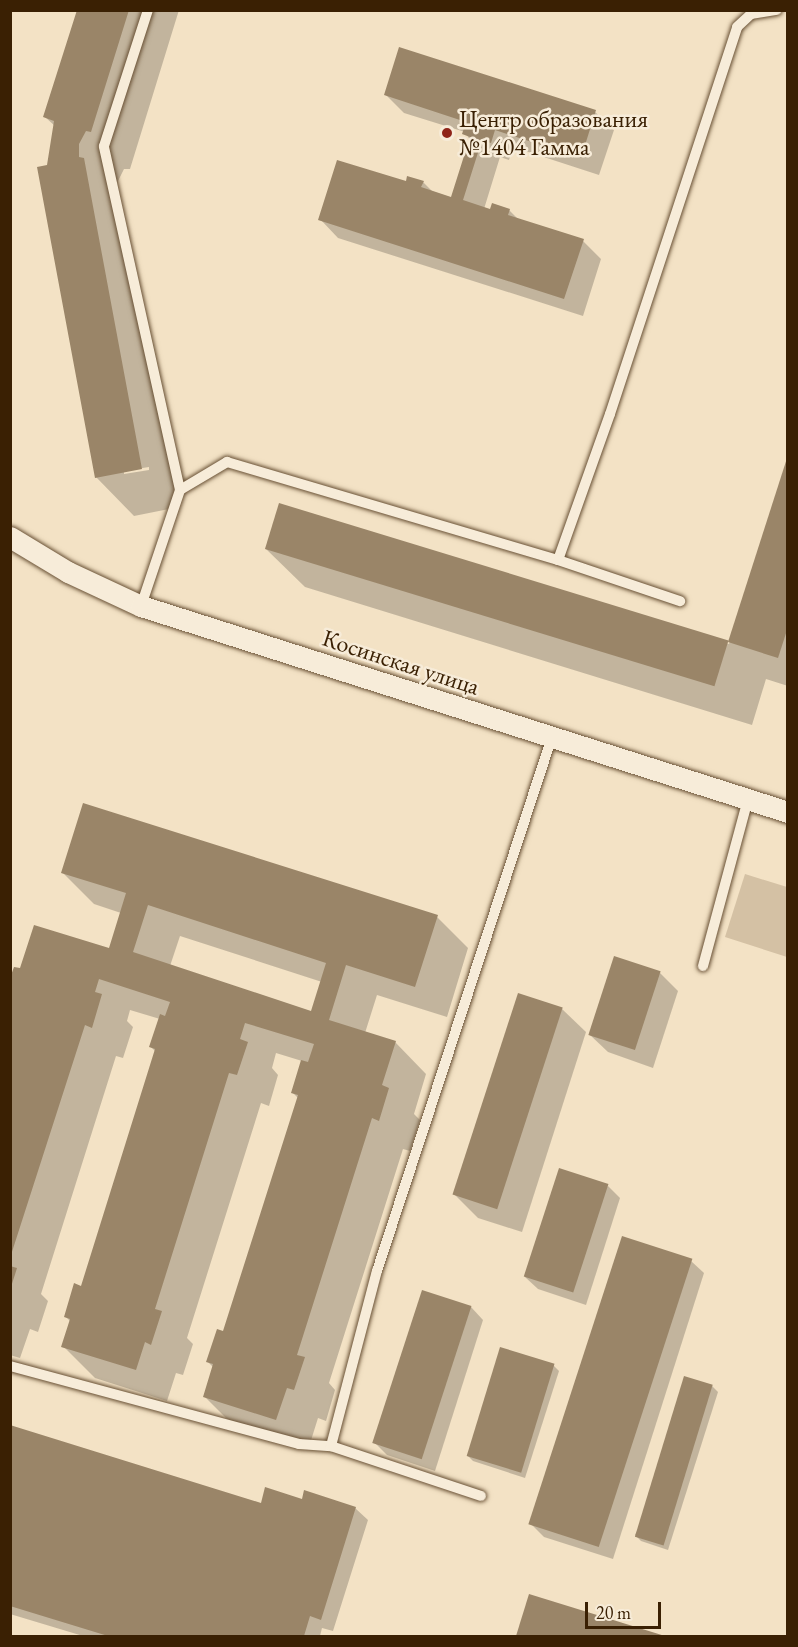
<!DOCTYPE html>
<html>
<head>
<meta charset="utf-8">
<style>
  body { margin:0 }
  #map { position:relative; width:798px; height:1647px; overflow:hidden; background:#f3e2c5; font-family:"EB Garamond",serif }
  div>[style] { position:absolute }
  .green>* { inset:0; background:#d4c1a4 }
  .shadow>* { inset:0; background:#0003 }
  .building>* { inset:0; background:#9a8568; transform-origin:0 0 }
  .roads { filter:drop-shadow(0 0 2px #685034) drop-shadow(0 0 2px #685034) }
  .lane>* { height:10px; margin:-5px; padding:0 5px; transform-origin:5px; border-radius:5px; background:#f7ecd9 }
  .street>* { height:21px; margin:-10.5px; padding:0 10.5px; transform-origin:10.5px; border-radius:10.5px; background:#f7ecd9 }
  .dots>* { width:16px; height:16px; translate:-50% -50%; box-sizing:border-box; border:3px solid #f7ecd9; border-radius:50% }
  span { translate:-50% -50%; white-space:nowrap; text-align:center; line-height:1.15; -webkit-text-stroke:5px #f7ecd9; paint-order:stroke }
  .poi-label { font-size:24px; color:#3a2003 }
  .left { translate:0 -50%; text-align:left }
  .street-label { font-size:24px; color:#3a2003 }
  .frame { position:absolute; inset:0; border:12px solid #3a2003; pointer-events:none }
  .scale { position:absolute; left:585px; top:1602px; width:76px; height:27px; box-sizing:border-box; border:3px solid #3a2003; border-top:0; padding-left:8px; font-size:18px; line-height:21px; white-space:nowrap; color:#3a2003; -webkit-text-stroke:4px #f7ecd9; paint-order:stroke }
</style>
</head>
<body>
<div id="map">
  <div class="green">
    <div style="clip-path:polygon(745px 874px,787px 887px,787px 957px,725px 937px)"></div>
  </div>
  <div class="shadow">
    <div style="clip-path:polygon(evenodd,78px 10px,179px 10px,130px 169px,124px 169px,117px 183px,179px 507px,134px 516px,96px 477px,49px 166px,55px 126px,45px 117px,78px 10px,149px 467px,149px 470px,124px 474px,124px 471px,149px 467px)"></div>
    <div style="clip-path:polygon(386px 95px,595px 112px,614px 130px,599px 175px,513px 147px,509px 160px,500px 157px,484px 209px,509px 210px,519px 220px,583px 241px,601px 259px,583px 316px,338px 238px,320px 219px,407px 183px,423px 182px,433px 192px,452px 198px,470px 140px,465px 132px,404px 113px)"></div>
    <div style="clip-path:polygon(788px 458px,788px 686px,766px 679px,752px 725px,305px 587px,266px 549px,280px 505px,729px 644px)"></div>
    <div style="clip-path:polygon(evenodd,63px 873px,437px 917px,468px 948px,447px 1017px,377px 995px,365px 1033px,395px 1042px,426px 1074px,414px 1114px,420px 1120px,410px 1151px,403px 1149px,329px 1383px,335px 1390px,326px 1421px,318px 1418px,308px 1450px,236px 1428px,204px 1396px,213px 1367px,208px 1362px,224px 1333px,298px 1098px,292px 1092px,302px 1061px,276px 1053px,272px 1068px,278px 1075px,269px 1106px,261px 1103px,187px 1338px,193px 1344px,183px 1375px,176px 1373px,167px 1401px,95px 1378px,63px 1346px,71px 1322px,65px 1316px,82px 1288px,156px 1052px,151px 1047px,160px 1019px,130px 1010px,127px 1021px,133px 1027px,123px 1058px,116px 1056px,41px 1294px,48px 1301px,38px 1332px,30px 1329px,20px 1358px,10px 1355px,10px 983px,21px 970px,110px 950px,121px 913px,94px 904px,63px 873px,180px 936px,322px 982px,312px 1013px,170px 966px,180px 936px)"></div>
    <div style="clip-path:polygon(660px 973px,678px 991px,653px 1068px,608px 1052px,589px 1034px)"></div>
    <div style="clip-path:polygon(562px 1009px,586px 1032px,522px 1232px,478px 1218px,454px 1194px)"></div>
    <div style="clip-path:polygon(608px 1186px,620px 1198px,586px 1305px,538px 1289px,525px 1277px)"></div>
    <div style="clip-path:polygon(691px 1261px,704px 1273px,613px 1559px,544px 1537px,531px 1524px)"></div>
    <div style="clip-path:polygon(471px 1307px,483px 1320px,435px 1471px,387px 1455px,375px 1443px)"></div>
    <div style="clip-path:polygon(553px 1365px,559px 1371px,525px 1478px,473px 1461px,467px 1455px)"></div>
    <div style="clip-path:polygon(712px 1386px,718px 1392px,668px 1550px,641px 1541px,635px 1535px)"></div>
    <div style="clip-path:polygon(10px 1427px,262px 1504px,303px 1501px,355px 1508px,368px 1520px,333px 1631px,322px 1628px,320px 1636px,83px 1636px,10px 1614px)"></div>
    <div style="clip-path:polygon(530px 1596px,662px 1636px,517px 1636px)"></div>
  </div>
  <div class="building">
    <div style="clip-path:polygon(77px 10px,129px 10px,91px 132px,86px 131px,79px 144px,79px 157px,84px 158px,142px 469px,95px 478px,37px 167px,47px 165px,54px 121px,43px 117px)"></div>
    <div style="clip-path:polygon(399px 47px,596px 110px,581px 158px,495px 130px,491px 143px,482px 140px,463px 200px,490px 209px,492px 203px,510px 209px,508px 215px,584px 239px,564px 299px,318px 220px,337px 160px,406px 181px,407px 176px,424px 181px,421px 187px,451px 197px,470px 137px,462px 134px,466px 122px,384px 95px)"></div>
    <div style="clip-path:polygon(788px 455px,788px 627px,778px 658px,728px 642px)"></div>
    <div style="left:279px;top:503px;width:470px;height:48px;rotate:17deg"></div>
    <div style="clip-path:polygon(evenodd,83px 803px,438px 915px,415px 987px,346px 965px,329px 1020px,396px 1041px,382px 1085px,389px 1088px,379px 1121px,372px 1118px,297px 1355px,305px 1357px,294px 1390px,287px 1388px,276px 1420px,203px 1397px,213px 1364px,206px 1362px,217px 1329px,223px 1331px,298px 1095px,291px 1093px,301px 1060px,308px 1062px,314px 1044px,245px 1023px,240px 1039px,248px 1042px,237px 1075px,229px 1073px,155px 1309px,162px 1311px,151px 1345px,145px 1342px,136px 1370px,61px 1347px,70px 1319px,64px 1317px,74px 1283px,81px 1286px,155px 1049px,149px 1047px,160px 1014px,165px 1016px,170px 1002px,99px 979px,95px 992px,102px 994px,92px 1028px,85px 1025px,10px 1258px,10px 978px,14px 967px,20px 968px,34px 925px,109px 948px,126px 893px,61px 873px,83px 803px,148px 905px,326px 963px,311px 1011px,133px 952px,148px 905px)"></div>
    <div style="left:614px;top:956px;width:49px;height:83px;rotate:18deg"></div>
    <div style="left:518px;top:993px;width:47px;height:212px;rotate:18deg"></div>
    <div style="left:559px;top:1168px;width:52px;height:114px;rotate:18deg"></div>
    <div style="left:622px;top:1236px;width:74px;height:303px;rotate:18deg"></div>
    <div style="clip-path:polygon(10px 1266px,17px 1268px,11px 1287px,10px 1287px)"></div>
    <div style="left:422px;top:1290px;width:52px;height:161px;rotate:18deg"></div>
    <div style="left:500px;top:1347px;width:57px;height:114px;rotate:17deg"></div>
    <div style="left:684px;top:1376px;width:30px;height:168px;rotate:17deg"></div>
    <div style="clip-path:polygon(10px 1425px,261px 1503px,265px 1487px,302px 1499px,304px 1490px,356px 1507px,321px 1620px,310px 1616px,304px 1636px,108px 1636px,10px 1606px)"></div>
    <div style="clip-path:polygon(529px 1594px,665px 1636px,516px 1636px)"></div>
  </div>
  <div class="roads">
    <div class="lane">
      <div style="left:180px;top:490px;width:55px;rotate:-30.8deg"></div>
      <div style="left:227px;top:462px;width:345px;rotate:16.5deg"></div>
      <div style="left:558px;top:560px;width:155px;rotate:-70.4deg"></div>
      <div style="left:610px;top:414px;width:407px;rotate:-71.8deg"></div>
      <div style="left:737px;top:27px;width:19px;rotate:-43deg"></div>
      <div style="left:751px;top:14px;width:26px;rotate:-9deg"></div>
      <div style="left:558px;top:560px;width:129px;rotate:18.6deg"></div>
      <div style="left:141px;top:606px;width:122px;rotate:-71.4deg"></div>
      <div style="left:180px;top:490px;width:352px;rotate:-102.5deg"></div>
      <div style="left:104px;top:146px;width:143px;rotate:-72.1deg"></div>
      <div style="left:703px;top:966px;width:173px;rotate:-74.9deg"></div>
      <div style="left:10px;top:1366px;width:299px;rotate:15.1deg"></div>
      <div style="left:299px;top:1444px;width:32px;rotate:4deg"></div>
      <div style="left:331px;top:1446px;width:181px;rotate:-75.3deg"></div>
      <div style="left:377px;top:1271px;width:562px;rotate:-71.86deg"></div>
      <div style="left:331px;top:1446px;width:158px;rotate:18.4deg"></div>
    </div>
    <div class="street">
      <div style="left:10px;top:537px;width:68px;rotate:31.1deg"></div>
      <div style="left:68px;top:572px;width:81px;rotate:25deg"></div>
      <div style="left:141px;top:606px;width:679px;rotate:17.66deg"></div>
    </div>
  </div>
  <div class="dots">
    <div style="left:447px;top:133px;background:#8f2418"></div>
  </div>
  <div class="poi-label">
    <span class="left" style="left:459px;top:133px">Центр образования<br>№1404 Гамма</span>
  </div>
  <div class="street-label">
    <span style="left:401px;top:662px;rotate:18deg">Косинская улица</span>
  </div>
  <div class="frame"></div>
  <div class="scale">20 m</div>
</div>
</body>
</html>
